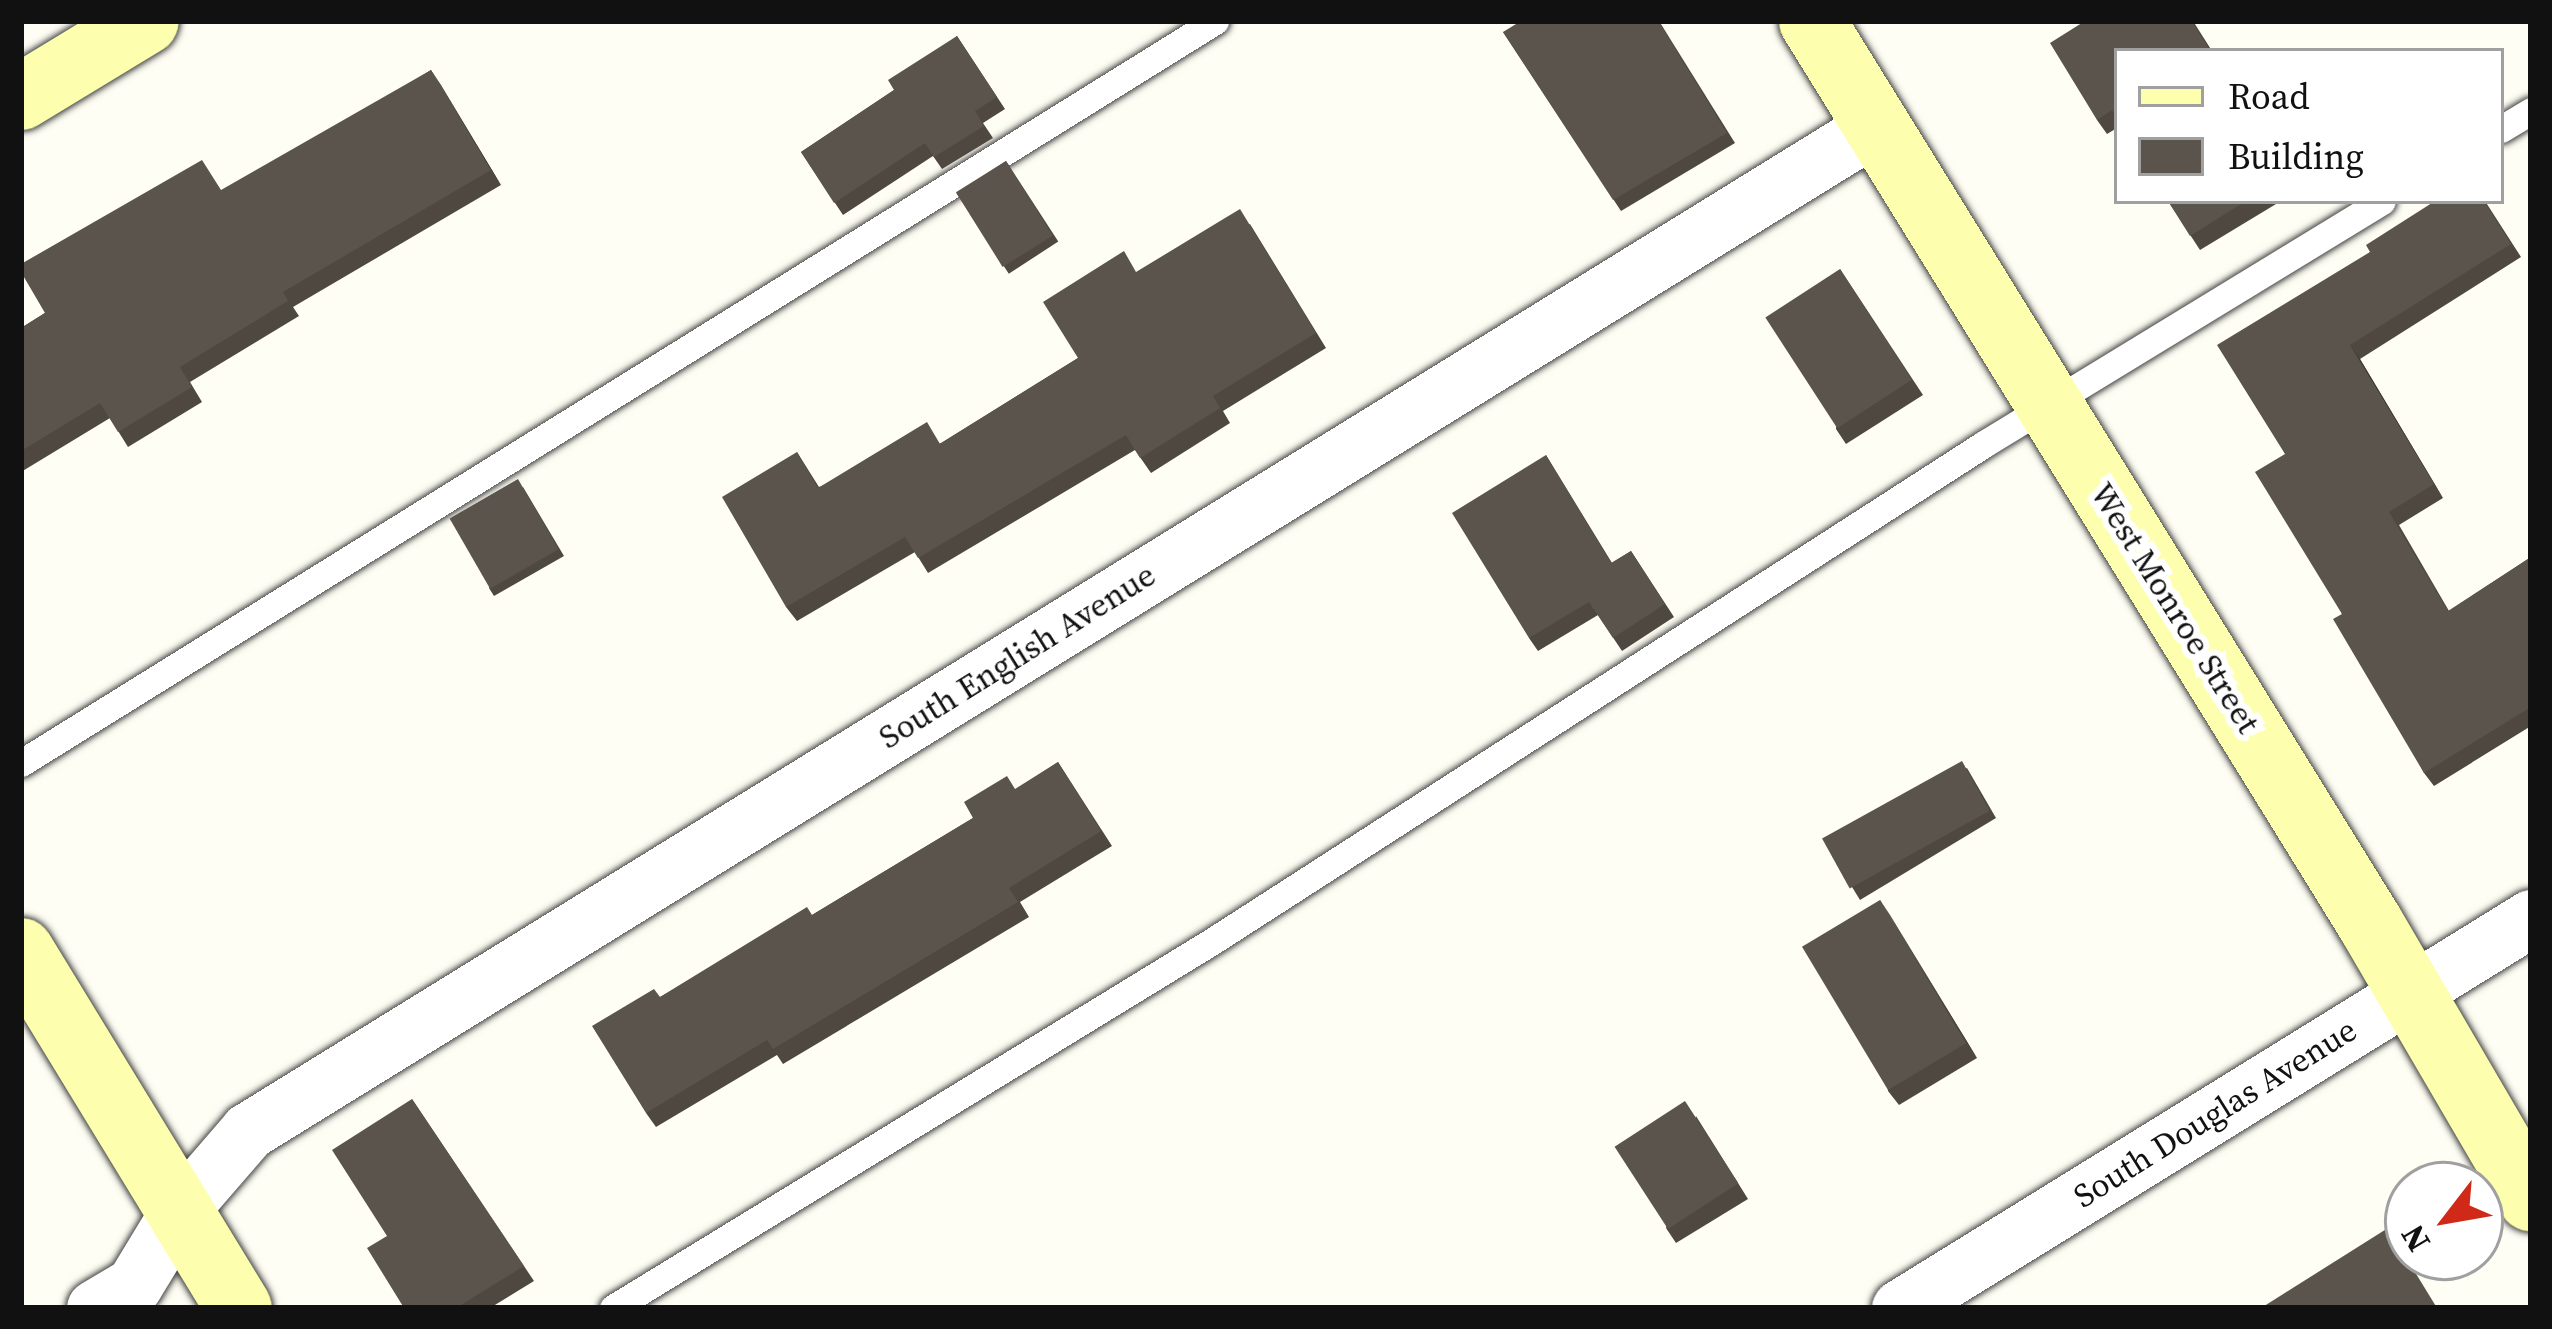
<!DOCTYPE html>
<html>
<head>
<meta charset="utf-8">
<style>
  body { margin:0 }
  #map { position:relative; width:2552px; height:1329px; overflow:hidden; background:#fffef4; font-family:"Source Serif 4",serif }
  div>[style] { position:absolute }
  .roads { filter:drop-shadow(0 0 3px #444) drop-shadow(0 0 3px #444) }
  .lane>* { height:27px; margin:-13.5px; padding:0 13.5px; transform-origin:13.5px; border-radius:13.5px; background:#fff }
  .street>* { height:57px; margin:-28.5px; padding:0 28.5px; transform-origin:28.5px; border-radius:28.5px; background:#fff }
  .secondary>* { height:66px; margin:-33px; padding:0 33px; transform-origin:33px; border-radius:33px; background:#fdffaf }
  .wall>* { inset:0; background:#4e4841; transform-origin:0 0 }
  .shaded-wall>* { inset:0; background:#403b35 }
  .building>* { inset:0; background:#5b544c; transform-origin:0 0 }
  span { translate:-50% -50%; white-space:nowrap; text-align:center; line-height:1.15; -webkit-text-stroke:12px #fff; paint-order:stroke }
  .street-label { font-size:33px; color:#111 }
  .frame { position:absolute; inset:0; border:24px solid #111; pointer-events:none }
  .legend { position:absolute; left:2114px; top:48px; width:390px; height:156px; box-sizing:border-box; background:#fff; border:3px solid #a0a0a0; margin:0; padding:15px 21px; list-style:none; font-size:36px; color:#111 }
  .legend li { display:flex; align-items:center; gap:24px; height:60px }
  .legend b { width:60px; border:3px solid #a0a0a0 }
  .north { position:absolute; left:2384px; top:1161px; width:120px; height:120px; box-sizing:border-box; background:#fff; border:3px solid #a0a0a0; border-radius:50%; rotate:239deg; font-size:33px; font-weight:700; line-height:48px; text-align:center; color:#111 }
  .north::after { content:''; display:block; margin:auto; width:42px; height:54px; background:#d12918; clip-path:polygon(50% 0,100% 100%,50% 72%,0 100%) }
</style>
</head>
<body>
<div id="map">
  <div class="roads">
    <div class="lane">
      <div style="left:2501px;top:129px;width:35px;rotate:-31deg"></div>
      <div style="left:21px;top:763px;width:1406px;rotate:-31.86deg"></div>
      <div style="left:613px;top:1308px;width:701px;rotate:-31.47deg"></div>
      <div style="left:1211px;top:942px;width:920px;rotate:-32.79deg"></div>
      <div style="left:1984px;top:444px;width:466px;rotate:-31.4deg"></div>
    </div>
    <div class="street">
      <div style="left:95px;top:1308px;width:45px;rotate:-30.5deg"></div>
      <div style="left:134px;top:1285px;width:87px;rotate:-58.7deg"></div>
      <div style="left:179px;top:1211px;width:106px;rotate:-49.2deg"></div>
      <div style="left:248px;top:1131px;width:1913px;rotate:-31.69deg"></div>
      <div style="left:1900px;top:1308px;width:742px;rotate:-31.72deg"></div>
    </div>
    <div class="secondary">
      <div style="left:1812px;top:21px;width:1061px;rotate:58.26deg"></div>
      <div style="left:2370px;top:923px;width:319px;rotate:59.7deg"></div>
      <div style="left:21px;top:97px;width:146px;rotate:-31.3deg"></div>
      <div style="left:21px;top:951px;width:418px;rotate:58.6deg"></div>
    </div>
  </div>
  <div class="wall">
    <div style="clip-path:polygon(1659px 21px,1735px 143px,1621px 211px,1503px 32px)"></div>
    <div style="clip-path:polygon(2085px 21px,2193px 21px,2212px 51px,2117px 51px,2117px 128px,2107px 134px,2097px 120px)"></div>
    <div style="clip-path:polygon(957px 36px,1005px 109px,983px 123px,993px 138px,942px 169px,933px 156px,843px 215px,801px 152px,894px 90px)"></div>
    <div style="clip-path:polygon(431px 70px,501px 185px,293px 307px,299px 316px,190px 382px,202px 402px,128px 447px,110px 418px,21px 472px,21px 328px)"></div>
    <div style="left:1006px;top:161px;width:96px;height:59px;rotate:57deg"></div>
    <div style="clip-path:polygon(2168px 201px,2281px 201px,2200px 250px)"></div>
    <div style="clip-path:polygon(2485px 201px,2521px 257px,2360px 359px,2443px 498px,2399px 525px,2449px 611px,2531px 557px,2531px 726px,2434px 786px,2424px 773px,2342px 614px,2285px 454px,2370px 252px)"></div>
    <div style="clip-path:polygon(1250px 224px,1326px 348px,1223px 411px,1230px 423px,1151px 473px,1135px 450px,928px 573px,915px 552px,797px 621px,786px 607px,797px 452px,819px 487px,941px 443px,1078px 358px,1137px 272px)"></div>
    <div style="clip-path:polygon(1840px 269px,1923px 395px,1846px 444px,1836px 429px)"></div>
    <div style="clip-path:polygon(1546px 455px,1612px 563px,1631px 551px,1674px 617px,1622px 651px,1598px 615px,1538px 651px,1529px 638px)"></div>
    <div style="clip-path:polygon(523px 487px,564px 556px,494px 596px,489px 588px)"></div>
    <div style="clip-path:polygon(1058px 762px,1112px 846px,1020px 902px,1029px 917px,783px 1064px,777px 1055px,656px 1127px,646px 1113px,660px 997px,812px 915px,973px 818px)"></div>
    <div style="clip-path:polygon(1967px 768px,1996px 818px,1860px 900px,1825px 843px)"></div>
    <div style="clip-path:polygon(1880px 900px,1977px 1058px,1899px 1105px,1888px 1091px)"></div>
    <div style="clip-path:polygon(412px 1099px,534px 1281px,490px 1308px,404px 1308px,387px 1236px)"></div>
    <div style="clip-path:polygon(1696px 1116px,1748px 1199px,1676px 1243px,1666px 1228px)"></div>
  </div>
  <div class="shaded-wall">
    <div style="clip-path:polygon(431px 70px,441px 85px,501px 185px,491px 170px)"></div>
    <div style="clip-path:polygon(2350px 345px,2360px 359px,2443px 498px,2434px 484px)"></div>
    <div style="clip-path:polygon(1880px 900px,1890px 915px,1977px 1058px,1967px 1043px)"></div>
  </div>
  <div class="building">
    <div style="clip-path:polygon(1521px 21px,1658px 21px,1727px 133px,1613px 200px,1503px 32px)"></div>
    <div style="clip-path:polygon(2085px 21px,2192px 21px,2210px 51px,2117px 51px,2117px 118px,2112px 110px,2097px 120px,2050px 43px)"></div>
    <div style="clip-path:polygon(957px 36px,997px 97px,975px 111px,984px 126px,934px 157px,925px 143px,834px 203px,801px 152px,894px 90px,888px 80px)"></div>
    <div style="clip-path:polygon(431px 70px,491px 170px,283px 292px,288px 301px,180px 367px,192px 387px,118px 432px,100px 403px,21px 451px,21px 328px,45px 313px,21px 272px,21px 264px,202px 160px,221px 190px)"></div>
    <div style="left:1006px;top:161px;width:88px;height:59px;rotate:58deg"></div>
    <div style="clip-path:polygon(2168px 201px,2246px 201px,2190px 236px)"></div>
    <div style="clip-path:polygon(2435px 201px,2484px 201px,2511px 244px,2350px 345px,2434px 484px,2389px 512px,2448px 611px,2531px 557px,2531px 707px,2424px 773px,2333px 619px,2342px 614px,2255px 472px,2285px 454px,2217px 345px,2370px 252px,2366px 245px)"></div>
    <div style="clip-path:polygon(1240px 209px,1316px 333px,1213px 396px,1220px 408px,1140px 458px,1126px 435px,918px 558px,905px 537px,786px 607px,722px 497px,797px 452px,818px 488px,927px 422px,940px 444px,1078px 358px,1043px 302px,1124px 251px,1136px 272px)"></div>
    <div style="left:1840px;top:269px;width:132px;height:89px;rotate:57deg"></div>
    <div style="clip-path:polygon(1546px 455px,1611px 563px,1631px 551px,1665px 604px,1613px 638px,1589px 602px,1529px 638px,1452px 513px)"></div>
    <div style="left:518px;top:479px;width:81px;height:79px;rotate:60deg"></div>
    <div style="left:1962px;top:761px;width:57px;height:160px;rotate:61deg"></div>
    <div style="clip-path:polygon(1058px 762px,1101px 831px,1009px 888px,1018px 902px,773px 1049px,767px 1040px,646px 1113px,592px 1026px,654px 989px,660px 997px,807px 907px,812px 915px,973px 818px,964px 802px,1007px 776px,1015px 789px)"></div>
    <div style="left:1880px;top:900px;width:167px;height:91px;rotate:59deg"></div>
    <div style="clip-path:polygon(412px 1099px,524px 1266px,456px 1308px,404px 1308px,367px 1248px,387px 1236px,332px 1150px)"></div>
    <div style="left:1685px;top:1101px;width:98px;height:84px;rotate:57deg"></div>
    <div style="clip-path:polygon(2388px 1228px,2437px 1308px,2261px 1308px)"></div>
  </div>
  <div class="street-label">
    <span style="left:2175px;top:608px;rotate:58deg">West Monroe Street</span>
    <span style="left:1017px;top:656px;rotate:-32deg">South English Avenue</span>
    <span style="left:2215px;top:1113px;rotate:-32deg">South Douglas Avenue</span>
  </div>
  <div class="frame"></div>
  <ul class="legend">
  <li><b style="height:15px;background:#fdffaf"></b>Road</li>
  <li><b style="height:33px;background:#5b544c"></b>Building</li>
  </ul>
  <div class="north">N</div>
</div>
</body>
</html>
